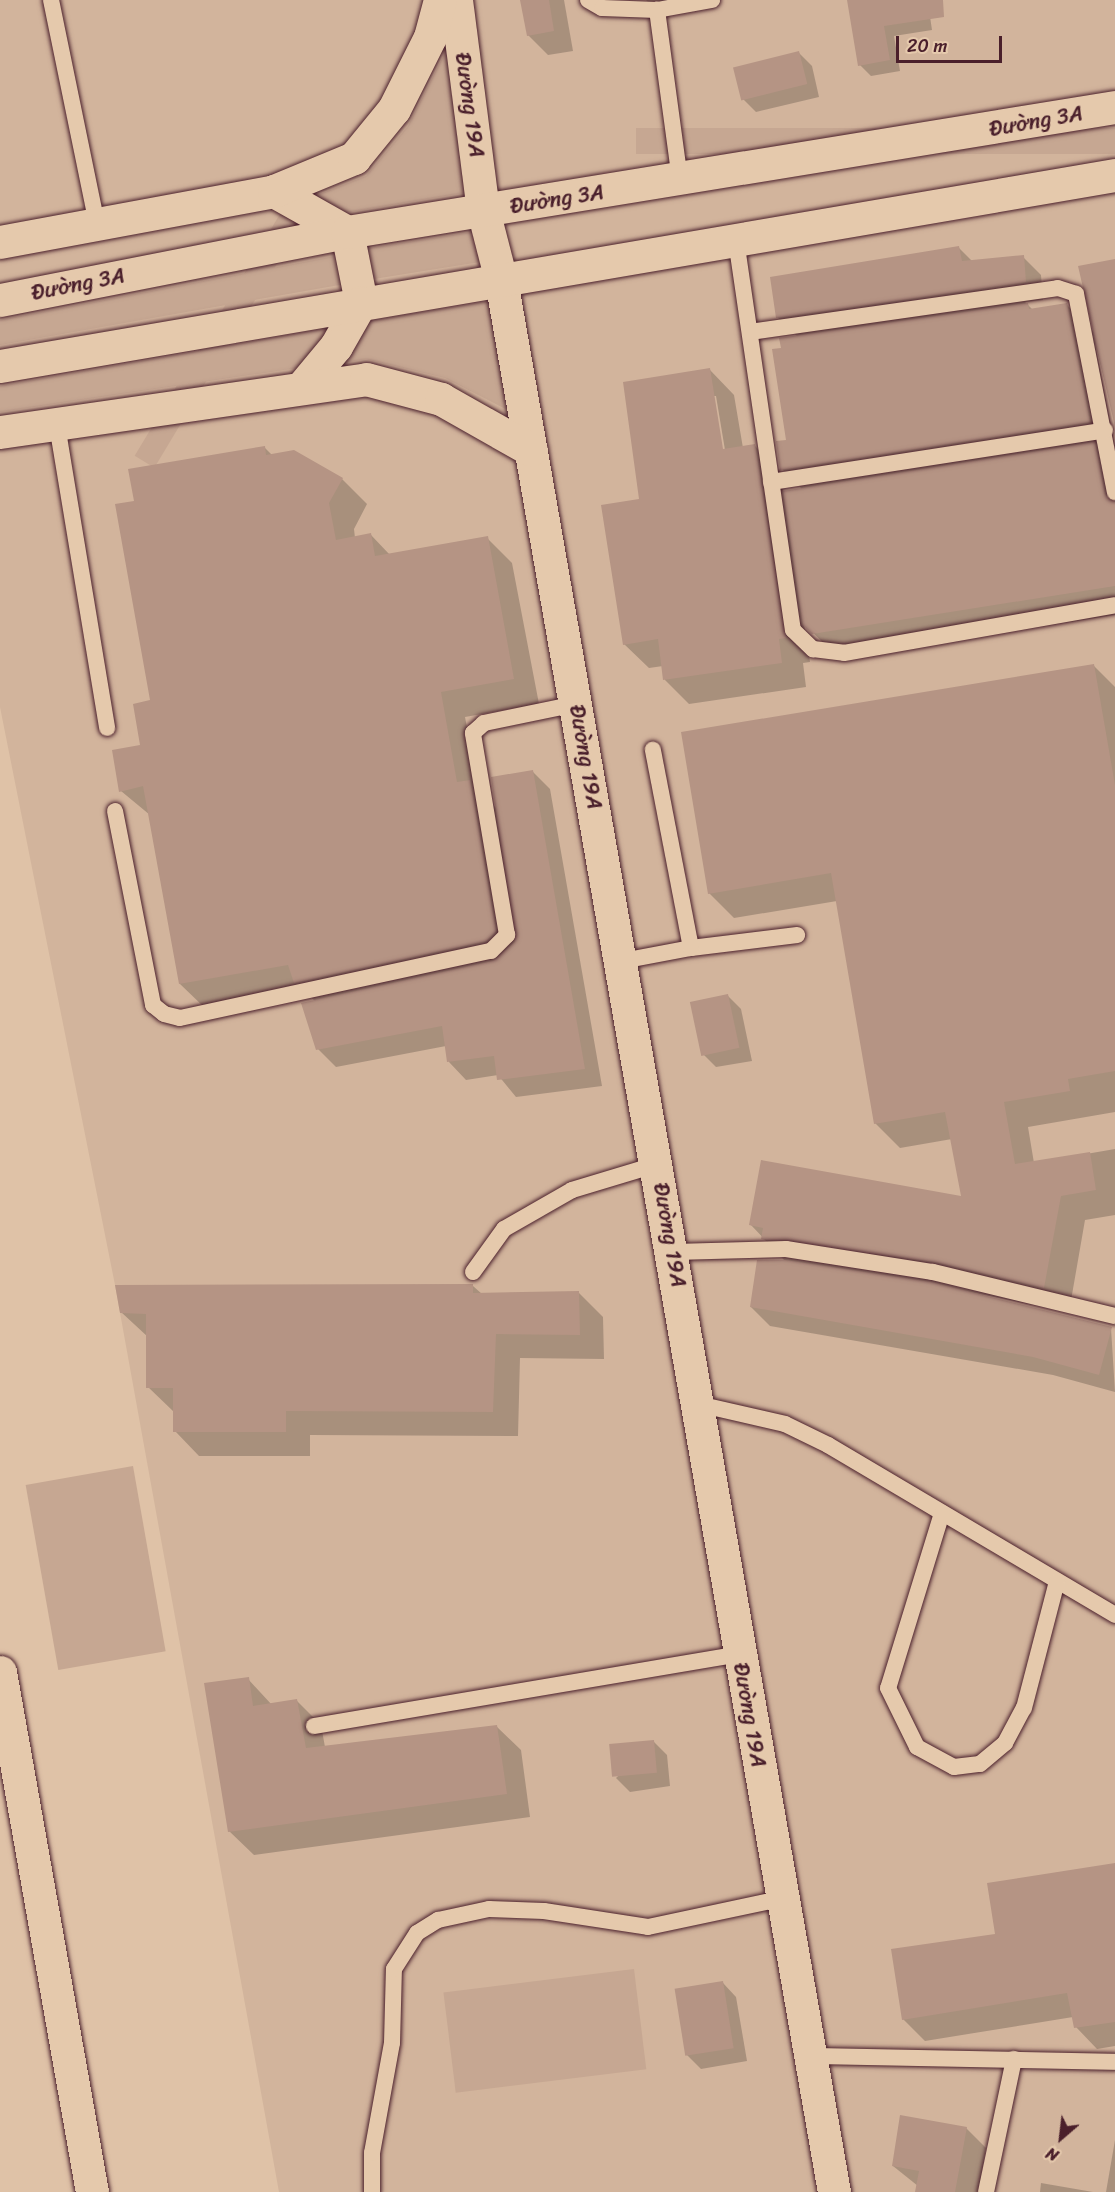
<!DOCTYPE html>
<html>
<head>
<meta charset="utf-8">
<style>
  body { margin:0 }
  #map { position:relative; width:1115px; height:2192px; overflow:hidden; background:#dfc2a7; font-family:Sriracha,sans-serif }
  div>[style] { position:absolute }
  .built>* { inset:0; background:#d2b49c }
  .green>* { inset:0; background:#c6a792; transform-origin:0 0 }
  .shadow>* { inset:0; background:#0003 }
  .building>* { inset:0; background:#b59484; transform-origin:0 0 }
  .roads { filter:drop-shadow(0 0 2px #4a1f2b) drop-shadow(0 0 2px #4a1f2b) }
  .service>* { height:16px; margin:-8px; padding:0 8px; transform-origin:8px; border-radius:8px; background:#e5c9ac }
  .minor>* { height:33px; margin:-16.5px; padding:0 16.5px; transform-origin:16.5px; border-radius:16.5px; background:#e5c9ac }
  .tertiary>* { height:33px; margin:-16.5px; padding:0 16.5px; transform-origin:16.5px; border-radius:16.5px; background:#e5c9ac }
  span { translate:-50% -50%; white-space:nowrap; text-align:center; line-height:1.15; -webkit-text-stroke:5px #e5c9ac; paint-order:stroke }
  .street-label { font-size:22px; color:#4a1f2b }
  .north { position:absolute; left:1031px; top:2108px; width:60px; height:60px; -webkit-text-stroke:4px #e5c9ac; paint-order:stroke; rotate:208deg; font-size:16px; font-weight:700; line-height:24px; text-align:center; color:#4a1f2b }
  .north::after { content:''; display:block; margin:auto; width:21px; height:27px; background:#4a1f2b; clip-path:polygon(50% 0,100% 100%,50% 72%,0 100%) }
  .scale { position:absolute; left:896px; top:36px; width:106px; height:27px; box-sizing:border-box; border:3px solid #4a1f2b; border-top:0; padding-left:8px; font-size:18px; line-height:21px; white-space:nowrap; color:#4a1f2b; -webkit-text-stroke:4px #e5c9ac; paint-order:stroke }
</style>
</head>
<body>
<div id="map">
  <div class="built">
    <div style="clip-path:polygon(0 0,1115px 0,1115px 2192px,279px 2192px,115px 1285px,0 707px)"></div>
  </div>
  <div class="green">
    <div style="clip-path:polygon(450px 43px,481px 190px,338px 214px,310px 198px,366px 176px,408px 126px)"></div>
    <div style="left:1115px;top:128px;width:26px;height:479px;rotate:90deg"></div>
    <div style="left:283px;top:209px;width:23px;height:288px;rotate:31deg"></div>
    <div style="left:491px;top:229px;width:31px;height:130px;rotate:81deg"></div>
    <div style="clip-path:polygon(340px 255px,345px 284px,0 345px,0 320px)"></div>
    <div style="clip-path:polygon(502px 299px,521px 417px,445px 378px,366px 359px,337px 364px,362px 322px)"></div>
    <div style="clip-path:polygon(333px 327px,304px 367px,0 412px,0 386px)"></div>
    <div style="left:133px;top:1466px;width:188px;height:109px;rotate:80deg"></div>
    <div style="left:634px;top:1969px;width:101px;height:192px;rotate:83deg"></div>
  </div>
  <div class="shadow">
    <div style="clip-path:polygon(522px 0,564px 0,573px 51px,548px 55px,528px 35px)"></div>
    <div style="clip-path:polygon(646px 0,679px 0,651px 5px)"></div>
    <div style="clip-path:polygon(861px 0,928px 3px,932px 30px,894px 36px,900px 71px,871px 76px,860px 65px)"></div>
    <div style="clip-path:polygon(799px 53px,812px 66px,819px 97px,756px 112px,742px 98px)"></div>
    <div style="clip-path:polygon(evenodd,959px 248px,973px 262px,1023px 257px,1041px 275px,1043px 300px,1025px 302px,1033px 310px,1067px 305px,1095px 333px,1115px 261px,1115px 420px,1095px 343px,1115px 446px,1099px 449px,1115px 465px,1115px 615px,839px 658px,804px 624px,810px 662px,803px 663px,806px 687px,689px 704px,665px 680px,663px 666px,649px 668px,624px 644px,641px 500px,710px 370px,734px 395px,743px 448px,755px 446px,779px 471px,783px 492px,802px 489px,782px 469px,788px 441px,783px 349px,798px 337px,777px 317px,959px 248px,713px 396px,716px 396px,726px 456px,723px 457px,713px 396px)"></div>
    <div style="clip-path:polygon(264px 447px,272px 455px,342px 479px,367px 504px,354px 529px,355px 538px,371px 535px,390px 555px,487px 538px,512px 563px,539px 704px,465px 717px,479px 790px,497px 809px,532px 771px,550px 789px,602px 1086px,516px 1097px,498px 1075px,466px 1080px,449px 1062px,446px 1046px,336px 1067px,318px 1049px,315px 1001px,305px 992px,206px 1009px,180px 984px,150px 815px,121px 791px,141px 746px,151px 702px,136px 502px)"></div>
    <div style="clip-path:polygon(1094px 666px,1115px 687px,1115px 1112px,1028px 1127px,1034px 1163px,1115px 1149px,1115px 1215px,1085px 1220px,1069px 1312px,934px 1285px,1111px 1328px,1115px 1392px,1053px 1375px,770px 1326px,751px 1307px,785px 1261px,751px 1225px,963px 1198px,952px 1139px,900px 1148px,875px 1123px,837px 901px,734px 918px,709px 893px)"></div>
    <div style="clip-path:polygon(728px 996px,741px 1009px,752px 1061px,716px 1067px,703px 1054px)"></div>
    <div style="clip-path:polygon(473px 1286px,482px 1294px,578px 1292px,603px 1317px,604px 1359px,520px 1358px,518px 1436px,310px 1435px,310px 1456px,199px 1456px,175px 1431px,174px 1412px,148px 1387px,148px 1337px,121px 1312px)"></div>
    <div style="clip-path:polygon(248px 1679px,272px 1705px,297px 1701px,321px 1725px,325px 1747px,496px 1726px,521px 1750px,530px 1817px,254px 1855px,229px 1831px)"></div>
    <div style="clip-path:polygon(654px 1742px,667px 1755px,670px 1786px,630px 1792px,616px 1778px)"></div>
    <div style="clip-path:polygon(1115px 1865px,1115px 2046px,1097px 2049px,1076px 2027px,1073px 2017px,925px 2041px,903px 2019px,997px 1936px)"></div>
    <div style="clip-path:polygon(723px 1983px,736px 1997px,747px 2061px,701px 2069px,687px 2055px)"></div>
    <div style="clip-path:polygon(966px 2128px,986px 2148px,979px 2192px,918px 2192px,918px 2186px,893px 2166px)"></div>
    <div style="clip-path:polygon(1115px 2140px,1115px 2192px,1106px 2192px)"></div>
    <div style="clip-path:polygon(1041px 2183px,1093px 2192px,1040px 2192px)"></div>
  </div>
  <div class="building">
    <div style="clip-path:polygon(520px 0,549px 0,554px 31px,527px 36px)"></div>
    <div style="clip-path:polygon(847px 0,943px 0,944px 17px,884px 26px,890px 60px,858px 66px)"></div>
    <div style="left:799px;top:51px;width:34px;height:68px;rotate:76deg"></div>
    <div style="clip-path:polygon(959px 246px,962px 261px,1024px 255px,1026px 282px,776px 318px,770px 277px)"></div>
    <div style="clip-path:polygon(1115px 259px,1115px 427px,1078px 266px)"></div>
    <div style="clip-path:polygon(1028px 303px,1029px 309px,1067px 303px,1090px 422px,780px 470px,776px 441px,786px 440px,772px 349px,781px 348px,779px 338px)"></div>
    <div style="clip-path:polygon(710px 368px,723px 449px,755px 444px,786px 638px,779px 639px,782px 663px,663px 680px,658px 639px,623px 645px,601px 505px,639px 499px,623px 382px)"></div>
    <div style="clip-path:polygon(1095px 442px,1105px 495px,1115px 502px,1115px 586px,812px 634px,803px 625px,783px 491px)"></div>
    <div style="clip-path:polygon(265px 446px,266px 455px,294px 450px,343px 478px,329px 503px,336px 540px,371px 533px,375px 556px,488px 536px,514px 679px,441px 692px,457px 782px,470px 780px,496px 931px,486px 941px,294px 983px,288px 965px,179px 984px,143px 786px,119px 792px,112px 750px,140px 745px,133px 704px,150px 700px,115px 504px,134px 501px,128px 469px)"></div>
    <div style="clip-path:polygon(1094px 664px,1115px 785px,1115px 1071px,1068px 1079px,1070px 1091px,1004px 1102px,1015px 1164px,1090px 1152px,1096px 1190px,1061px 1196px,1044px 1288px,935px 1262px,761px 1239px,763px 1228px,749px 1225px,761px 1160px,961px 1196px,945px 1112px,874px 1124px,831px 873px,708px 894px,681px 732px)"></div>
    <div style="clip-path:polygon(533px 770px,585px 1069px,497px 1080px,494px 1056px,447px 1062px,442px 1026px,316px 1050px,301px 1003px,493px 961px,515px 942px,491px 777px)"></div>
    <div style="left:728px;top:994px;width:55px;height:39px;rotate:78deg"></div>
    <div style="clip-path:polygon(757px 1260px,785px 1260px,931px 1282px,1112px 1327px,1099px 1375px,1033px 1357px,750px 1307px)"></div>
    <div style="clip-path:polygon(473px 1284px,473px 1293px,579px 1291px,580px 1335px,496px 1334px,493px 1412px,286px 1411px,286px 1432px,173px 1432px,173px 1388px,146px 1388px,146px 1314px,120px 1313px,115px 1285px)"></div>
    <div style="clip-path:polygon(249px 1677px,253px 1706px,297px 1699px,306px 1748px,497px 1725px,507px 1794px,228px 1832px,204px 1683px)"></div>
    <div style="left:654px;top:1740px;width:33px;height:45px;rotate:85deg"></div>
    <div style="clip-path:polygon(1115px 1863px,1115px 2022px,1074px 2028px,1067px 1993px,902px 2020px,891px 1949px,995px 1934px,987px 1883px)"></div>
    <div style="left:723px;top:1981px;width:68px;height:49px;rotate:81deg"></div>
    <div style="clip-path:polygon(900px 2115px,967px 2127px,955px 2192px,915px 2192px,919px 2171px,892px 2166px)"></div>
  </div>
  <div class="roads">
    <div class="service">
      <div style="left:51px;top:0;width:230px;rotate:78.4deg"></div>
      <div style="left:588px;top:0;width:16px;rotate:30deg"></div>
      <div style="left:602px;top:8px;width:55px;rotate:2.1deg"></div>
      <div style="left:680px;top:180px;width:172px;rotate:-97.7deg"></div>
      <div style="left:657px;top:10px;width:56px;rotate:-10.3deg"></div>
      <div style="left:736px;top:240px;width:394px;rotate:81.7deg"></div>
      <div style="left:793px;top:630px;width:28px;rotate:44deg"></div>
      <div style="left:813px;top:649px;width:31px;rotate:7deg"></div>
      <div style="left:844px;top:653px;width:275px;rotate:-10deg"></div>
      <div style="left:750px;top:332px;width:311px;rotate:-8.1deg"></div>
      <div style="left:1058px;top:288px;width:19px;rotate:18deg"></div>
      <div style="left:1076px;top:294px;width:202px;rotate:78.9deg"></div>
      <div style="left:57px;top:425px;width:307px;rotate:80.6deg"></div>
      <div style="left:771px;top:482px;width:338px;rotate:-8.8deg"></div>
      <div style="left:115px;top:811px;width:198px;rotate:78.9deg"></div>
      <div style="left:153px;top:1005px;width:14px;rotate:39deg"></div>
      <div style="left:164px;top:1014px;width:16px;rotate:14deg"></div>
      <div style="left:180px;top:1018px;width:318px;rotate:-12.2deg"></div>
      <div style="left:491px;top:951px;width:23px;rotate:-45deg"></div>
      <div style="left:507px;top:935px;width:205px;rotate:-99.6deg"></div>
      <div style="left:473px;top:733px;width:15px;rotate:-42deg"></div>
      <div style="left:484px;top:723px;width:94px;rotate:-11.7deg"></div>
      <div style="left:691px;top:948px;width:107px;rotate:-7deg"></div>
      <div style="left:622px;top:961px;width:70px;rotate:-10.7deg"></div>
      <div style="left:691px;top:948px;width:202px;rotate:-100.9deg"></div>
      <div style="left:674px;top:1252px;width:112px;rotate:-1.5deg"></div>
      <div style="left:786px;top:1249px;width:149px;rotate:8.9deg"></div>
      <div style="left:933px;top:1272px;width:187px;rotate:13.6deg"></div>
      <div style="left:473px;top:1272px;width:53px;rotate:-54.2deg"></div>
      <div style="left:504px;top:1229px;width:78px;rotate:-29.8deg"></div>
      <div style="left:572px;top:1190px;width:90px;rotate:-16.8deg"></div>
      <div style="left:698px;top:1404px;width:89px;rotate:12.9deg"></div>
      <div style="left:785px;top:1424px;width:48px;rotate:26deg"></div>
      <div style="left:828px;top:1445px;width:334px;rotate:30.6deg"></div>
      <div style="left:942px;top:1513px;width:183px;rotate:107.1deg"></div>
      <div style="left:888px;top:1688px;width:66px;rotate:63.8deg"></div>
      <div style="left:917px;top:1747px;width:42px;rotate:28.4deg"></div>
      <div style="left:954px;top:1767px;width:26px;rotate:-7deg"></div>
      <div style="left:980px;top:1764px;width:33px;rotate:-40deg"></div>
      <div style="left:1005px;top:1743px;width:40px;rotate:-62deg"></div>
      <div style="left:1024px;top:1708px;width:131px;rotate:-75.4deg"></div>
      <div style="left:314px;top:1726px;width:431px;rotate:-9.6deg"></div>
      <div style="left:811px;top:2056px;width:304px;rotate:1.1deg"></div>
      <div style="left:372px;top:2192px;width:39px;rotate:-90deg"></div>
      <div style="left:372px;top:2153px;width:112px;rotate:-79.7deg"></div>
      <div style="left:392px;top:2043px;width:74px;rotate:-88.5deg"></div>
      <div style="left:394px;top:1969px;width:43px;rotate:-57.4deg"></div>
      <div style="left:417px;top:1933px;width:25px;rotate:-32deg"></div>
      <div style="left:438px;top:1920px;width:52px;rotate:-12.2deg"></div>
      <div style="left:489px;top:1909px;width:55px;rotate:2.1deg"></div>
      <div style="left:544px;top:1911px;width:105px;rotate:8.7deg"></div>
      <div style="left:648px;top:1927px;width:139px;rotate:-12deg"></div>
      <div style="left:986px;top:2192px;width:136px;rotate:-78.1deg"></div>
    </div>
    <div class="minor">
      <div style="left:456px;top:0;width:212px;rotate:82.7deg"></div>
      <div style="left:501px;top:280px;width:1941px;rotate:80.12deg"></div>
      <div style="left:0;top:1672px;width:528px;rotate:79.97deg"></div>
    </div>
    <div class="tertiary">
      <div style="left:274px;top:191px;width:84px;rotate:29.3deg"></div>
      <div style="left:347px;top:232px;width:71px;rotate:78.7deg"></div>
      <div style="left:361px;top:302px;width:51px;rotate:119.6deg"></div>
      <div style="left:336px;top:346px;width:53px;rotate:129.7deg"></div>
      <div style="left:483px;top:210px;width:72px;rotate:75.6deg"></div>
      <div style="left:0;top:242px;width:279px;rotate:-10.5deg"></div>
      <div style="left:274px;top:191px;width:87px;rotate:-22.4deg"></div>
      <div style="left:354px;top:158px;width:63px;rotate:-50.8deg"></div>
      <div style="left:394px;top:109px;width:80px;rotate:-63.4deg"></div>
      <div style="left:430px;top:37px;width:38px;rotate:-75deg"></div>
      <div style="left:0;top:300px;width:354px;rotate:-11.1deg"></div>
      <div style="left:347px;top:232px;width:778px;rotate:-9.24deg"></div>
      <div style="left:0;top:366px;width:1131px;rotate:-9.72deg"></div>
      <div style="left:0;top:432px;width:370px;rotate:-8.2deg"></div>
      <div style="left:366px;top:379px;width:78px;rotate:14.9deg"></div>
      <div style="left:441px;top:399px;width:103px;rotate:29.5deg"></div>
    </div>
  </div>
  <div class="street-label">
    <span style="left:470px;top:105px;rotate:82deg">Đường 19A</span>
    <span style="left:1036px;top:121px;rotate:-10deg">Đường 3A</span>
    <span style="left:557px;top:199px;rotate:-9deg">Đường 3A</span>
    <span style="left:78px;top:284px;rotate:-11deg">Đường 3A</span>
    <span style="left:586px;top:757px;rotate:80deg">Đường 19A</span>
    <span style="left:670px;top:1235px;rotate:80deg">Đường 19A</span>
    <span style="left:750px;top:1715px;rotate:80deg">Đường 19A</span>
  </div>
  <div class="north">N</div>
  <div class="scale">20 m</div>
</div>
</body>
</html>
